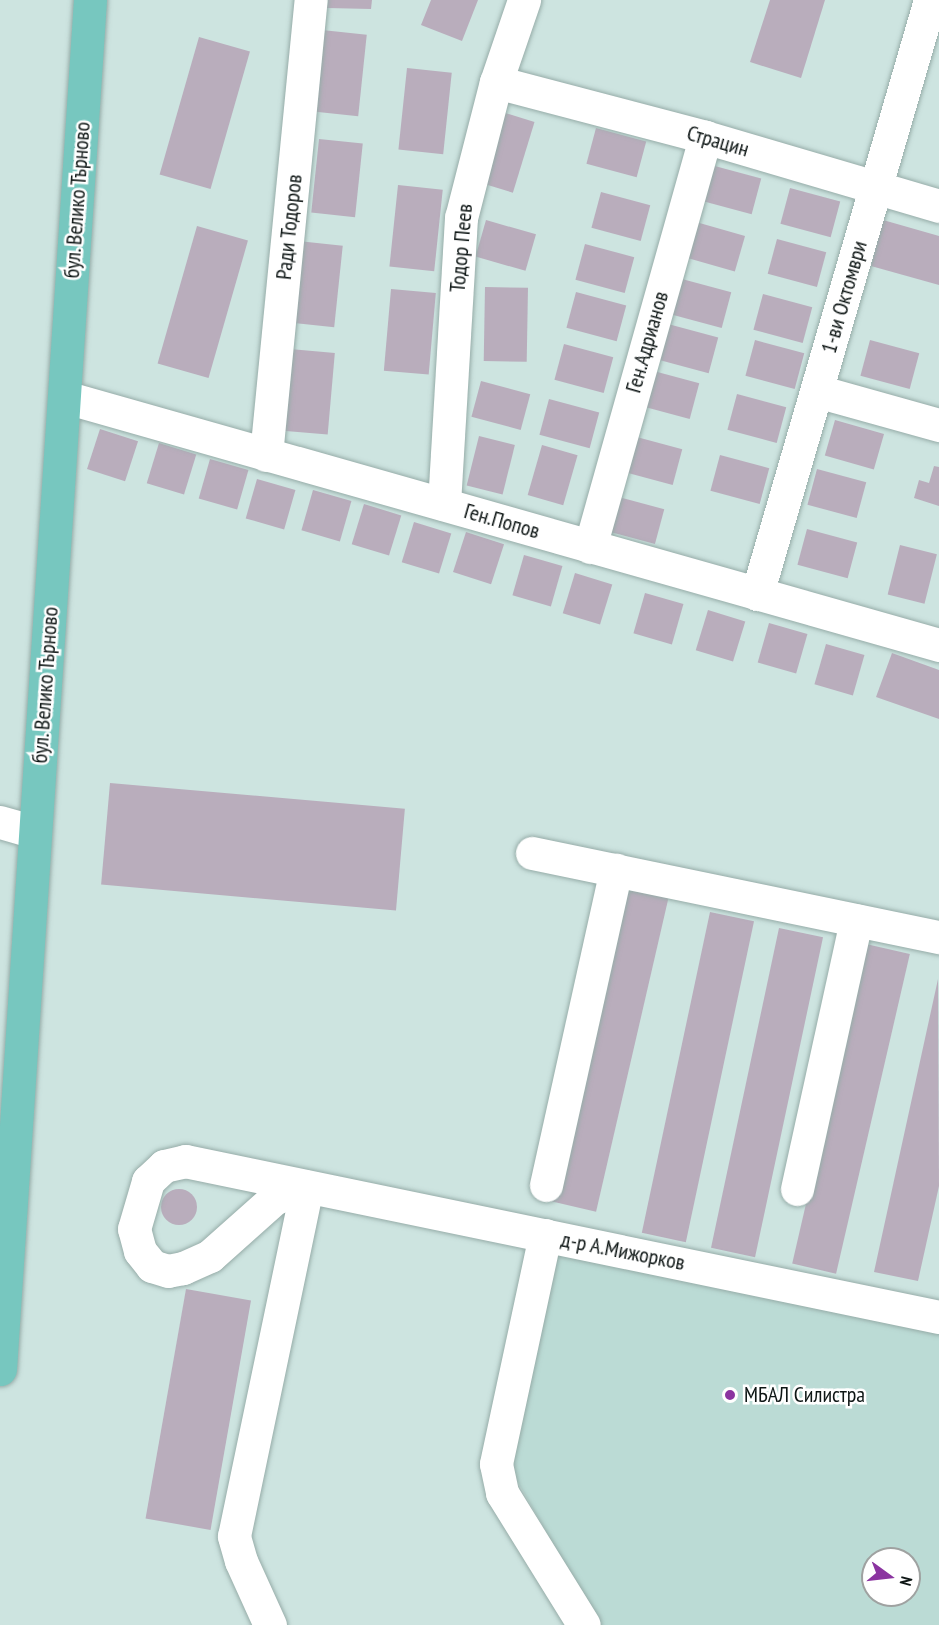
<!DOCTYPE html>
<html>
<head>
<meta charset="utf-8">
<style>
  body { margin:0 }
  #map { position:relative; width:939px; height:1625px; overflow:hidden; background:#cde4e0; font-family:"PT Sans Narrow",sans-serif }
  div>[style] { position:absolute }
  .built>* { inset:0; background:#bbdbd5 }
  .building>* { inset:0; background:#b9adbc; transform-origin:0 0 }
  .round { border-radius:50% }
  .roads { filter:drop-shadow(0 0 2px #96aca8) drop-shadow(0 0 2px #96aca8) }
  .minor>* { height:33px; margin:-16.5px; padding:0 16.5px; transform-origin:16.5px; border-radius:16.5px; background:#fff }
  .major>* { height:33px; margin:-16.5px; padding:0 16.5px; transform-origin:16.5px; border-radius:16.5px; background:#77c7bf }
  .dots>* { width:16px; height:16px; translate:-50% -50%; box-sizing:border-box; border:3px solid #fff; border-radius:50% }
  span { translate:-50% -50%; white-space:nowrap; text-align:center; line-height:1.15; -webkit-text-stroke:5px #fff; paint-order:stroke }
  .street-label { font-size:22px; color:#0e1615 }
  .poi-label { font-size:22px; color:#0e1615 }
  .left { translate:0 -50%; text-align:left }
  .north { position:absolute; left:861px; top:1547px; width:60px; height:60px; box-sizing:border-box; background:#fff; border:2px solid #9fa2a1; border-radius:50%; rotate:105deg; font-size:16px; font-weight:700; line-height:24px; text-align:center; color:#0e1615 }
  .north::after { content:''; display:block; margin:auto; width:21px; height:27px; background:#8b34a0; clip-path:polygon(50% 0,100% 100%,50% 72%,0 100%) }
</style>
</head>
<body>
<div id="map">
  <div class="built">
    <div style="clip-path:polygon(evenodd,554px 1245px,939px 1330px,939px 1625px,599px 1625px,506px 1461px,554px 1245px,873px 1559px,909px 1559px,909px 1595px,873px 1595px,873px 1559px)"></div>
  </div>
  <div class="building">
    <div style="clip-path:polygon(328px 0,372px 0,371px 9px,327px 8px)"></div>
    <div style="clip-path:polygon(431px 0,478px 0,462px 41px,421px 25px)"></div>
    <div style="clip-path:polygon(770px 0,825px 0,801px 78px,750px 62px)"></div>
    <div style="left:322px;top:30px;width:45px;height:82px;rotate:6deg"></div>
    <div style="left:199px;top:37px;width:53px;height:143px;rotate:16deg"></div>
    <div style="left:407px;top:68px;width:45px;height:82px;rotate:6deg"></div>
    <div style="left:502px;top:112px;width:34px;height:74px;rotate:17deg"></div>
    <div style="left:596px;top:128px;width:52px;height:37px;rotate:15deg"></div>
    <div style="left:319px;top:139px;width:44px;height:74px;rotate:6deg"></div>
    <div style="left:711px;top:165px;width:52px;height:37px;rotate:15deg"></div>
    <div style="left:398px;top:185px;width:45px;height:82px;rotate:6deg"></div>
    <div style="left:790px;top:188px;width:52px;height:37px;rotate:15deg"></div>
    <div style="left:601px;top:192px;width:51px;height:37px;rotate:15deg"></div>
    <div style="left:486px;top:220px;width:52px;height:38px;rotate:16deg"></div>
    <div style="clip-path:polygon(883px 220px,939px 236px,939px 285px,871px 266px)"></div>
    <div style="left:696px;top:222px;width:51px;height:37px;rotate:16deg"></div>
    <div style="left:197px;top:226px;width:53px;height:143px;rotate:16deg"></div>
    <div style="left:777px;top:239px;width:51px;height:36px;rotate:15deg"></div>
    <div style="left:298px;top:241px;width:45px;height:82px;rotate:6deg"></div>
    <div style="left:585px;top:244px;width:51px;height:37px;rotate:15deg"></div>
    <div style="left:682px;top:279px;width:51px;height:37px;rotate:15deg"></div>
    <div style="left:485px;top:287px;width:43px;height:74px;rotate:1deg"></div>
    <div style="left:391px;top:289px;width:45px;height:82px;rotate:5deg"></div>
    <div style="left:576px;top:292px;width:52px;height:37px;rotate:15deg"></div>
    <div style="left:763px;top:294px;width:51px;height:37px;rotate:15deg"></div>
    <div style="left:668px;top:324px;width:52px;height:37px;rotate:15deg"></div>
    <div style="left:755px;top:340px;width:51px;height:37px;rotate:15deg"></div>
    <div style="left:870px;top:340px;width:51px;height:37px;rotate:15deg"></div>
    <div style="left:564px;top:344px;width:51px;height:37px;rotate:15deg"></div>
    <div style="left:290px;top:349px;width:45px;height:82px;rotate:5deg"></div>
    <div style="left:650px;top:370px;width:51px;height:37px;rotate:15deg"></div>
    <div style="left:481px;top:381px;width:51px;height:37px;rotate:15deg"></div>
    <div style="left:737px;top:394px;width:51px;height:37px;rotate:15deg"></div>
    <div style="left:549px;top:399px;width:52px;height:37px;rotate:15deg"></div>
    <div style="left:835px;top:420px;width:51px;height:37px;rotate:16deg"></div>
    <div style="left:100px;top:429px;width:40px;height:42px;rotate:18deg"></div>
    <div style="left:479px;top:436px;width:37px;height:51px;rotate:14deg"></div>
    <div style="left:633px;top:436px;width:51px;height:37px;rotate:15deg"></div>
    <div style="left:159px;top:443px;width:39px;height:42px;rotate:17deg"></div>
    <div style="left:542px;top:445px;width:37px;height:52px;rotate:16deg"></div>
    <div style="left:720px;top:455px;width:51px;height:37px;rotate:15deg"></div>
    <div style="left:210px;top:459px;width:40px;height:41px;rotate:16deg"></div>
    <div style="clip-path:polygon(934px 466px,939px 467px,939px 506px,914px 498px,919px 480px,929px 483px)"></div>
    <div style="left:817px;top:469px;width:51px;height:37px;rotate:15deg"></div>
    <div style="left:257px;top:479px;width:40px;height:41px;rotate:16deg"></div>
    <div style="left:313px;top:490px;width:40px;height:42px;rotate:16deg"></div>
    <div style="left:615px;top:496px;width:51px;height:36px;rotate:15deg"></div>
    <div style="left:364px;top:504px;width:39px;height:42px;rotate:17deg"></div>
    <div style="left:414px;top:522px;width:39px;height:42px;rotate:17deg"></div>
    <div style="left:807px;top:529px;width:52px;height:37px;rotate:15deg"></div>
    <div style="left:466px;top:532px;width:40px;height:42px;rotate:18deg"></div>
    <div style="left:900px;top:545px;width:38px;height:51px;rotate:14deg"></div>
    <div style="left:524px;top:555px;width:40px;height:42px;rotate:16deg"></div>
    <div style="left:575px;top:573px;width:39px;height:42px;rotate:17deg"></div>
    <div style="left:645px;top:593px;width:40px;height:42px;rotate:16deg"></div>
    <div style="left:708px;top:610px;width:39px;height:42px;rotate:17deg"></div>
    <div style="left:769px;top:623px;width:40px;height:41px;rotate:16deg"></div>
    <div style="left:826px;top:644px;width:40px;height:42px;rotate:16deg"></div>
    <div style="clip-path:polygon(892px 653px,939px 670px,939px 719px,876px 697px)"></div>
    <div style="left:110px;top:783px;width:296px;height:102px;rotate:5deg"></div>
    <div style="left:626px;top:882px;width:45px;height:328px;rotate:13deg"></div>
    <div style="left:710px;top:912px;width:45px;height:328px;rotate:12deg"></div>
    <div style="left:779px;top:928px;width:45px;height:327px;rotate:12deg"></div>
    <div style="left:866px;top:944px;width:45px;height:328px;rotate:13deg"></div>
    <div style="clip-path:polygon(938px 979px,939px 1186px,918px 1281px,874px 1272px)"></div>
    <div class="round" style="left:161px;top:1189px;width:36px;height:36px"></div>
    <div style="left:186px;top:1289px;width:66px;height:233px;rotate:10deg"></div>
  </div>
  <div class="roads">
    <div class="minor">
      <div style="left:496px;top:82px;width:216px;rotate:14.7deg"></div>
      <div style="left:705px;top:137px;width:244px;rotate:16.4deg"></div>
      <div style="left:817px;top:391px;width:127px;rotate:15.6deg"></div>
      <div style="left:65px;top:397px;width:909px;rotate:15.84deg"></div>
      <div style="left:266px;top:455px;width:457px;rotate:-84.4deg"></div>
      <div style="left:444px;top:504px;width:287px;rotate:-86.6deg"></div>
      <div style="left:461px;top:218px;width:140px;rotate:-75.6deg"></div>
      <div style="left:496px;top:82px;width:87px;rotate:-71.1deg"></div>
      <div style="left:590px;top:547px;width:426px;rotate:-74.3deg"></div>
      <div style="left:757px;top:594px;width:619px;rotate:-73.76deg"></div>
      <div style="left:0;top:822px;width:36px;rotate:16deg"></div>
      <div style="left:532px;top:853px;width:416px;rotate:11.7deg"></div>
      <div style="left:546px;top:1185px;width:323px;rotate:-77.5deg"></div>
      <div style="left:307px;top:1187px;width:34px;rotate:161deg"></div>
      <div style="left:275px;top:1198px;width:87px;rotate:138.3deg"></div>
      <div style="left:210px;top:1256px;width:30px;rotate:156deg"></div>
      <div style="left:183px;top:1268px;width:15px;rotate:169deg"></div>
      <div style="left:168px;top:1271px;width:17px;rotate:-163deg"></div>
      <div style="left:152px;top:1266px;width:19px;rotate:-129deg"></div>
      <div style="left:140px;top:1251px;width:23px;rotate:-105deg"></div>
      <div style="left:134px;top:1229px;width:50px;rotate:-73.7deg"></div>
      <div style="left:148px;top:1181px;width:22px;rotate:-43deg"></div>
      <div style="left:164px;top:1166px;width:22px;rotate:-13deg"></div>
      <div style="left:185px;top:1161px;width:770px;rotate:11.69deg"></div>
      <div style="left:797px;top:1189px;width:275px;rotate:-77.6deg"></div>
      <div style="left:545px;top:1235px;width:234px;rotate:102.1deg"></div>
      <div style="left:496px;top:1464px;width:30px;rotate:78deg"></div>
      <div style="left:502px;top:1493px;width:155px;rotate:58.2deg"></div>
      <div style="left:270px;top:1625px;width:70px;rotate:-114.4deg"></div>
      <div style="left:241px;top:1561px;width:26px;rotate:-106deg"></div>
      <div style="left:234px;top:1536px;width:357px;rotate:-78.2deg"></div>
    </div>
    <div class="major">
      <div style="left:0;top:1369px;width:1372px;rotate:-86.24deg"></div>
    </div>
  </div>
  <div class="dots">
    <div style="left:730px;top:1395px;background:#8b34a0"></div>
  </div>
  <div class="street-label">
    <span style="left:718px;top:141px;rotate:16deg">Страцин</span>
    <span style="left:77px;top:200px;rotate:-86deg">бул. Велико Търново</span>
    <span style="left:289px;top:227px;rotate:-84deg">Ради Тодоров</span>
    <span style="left:461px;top:248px;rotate:-85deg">Тодор Пеев</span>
    <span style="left:844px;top:297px;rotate:-74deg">1-ви Октомври</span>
    <span style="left:647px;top:342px;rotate:-74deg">Ген.Адрианов</span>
    <span style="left:502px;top:521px;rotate:16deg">Ген.Попов</span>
    <span style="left:45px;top:685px;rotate:-86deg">бул. Велико Търново</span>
    <span style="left:623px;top:1251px;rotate:11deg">д-р А.Мижорков</span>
  </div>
  <div class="poi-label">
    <span class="left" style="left:744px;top:1395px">МБАЛ Силистра</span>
  </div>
  <div class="north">N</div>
</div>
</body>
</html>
